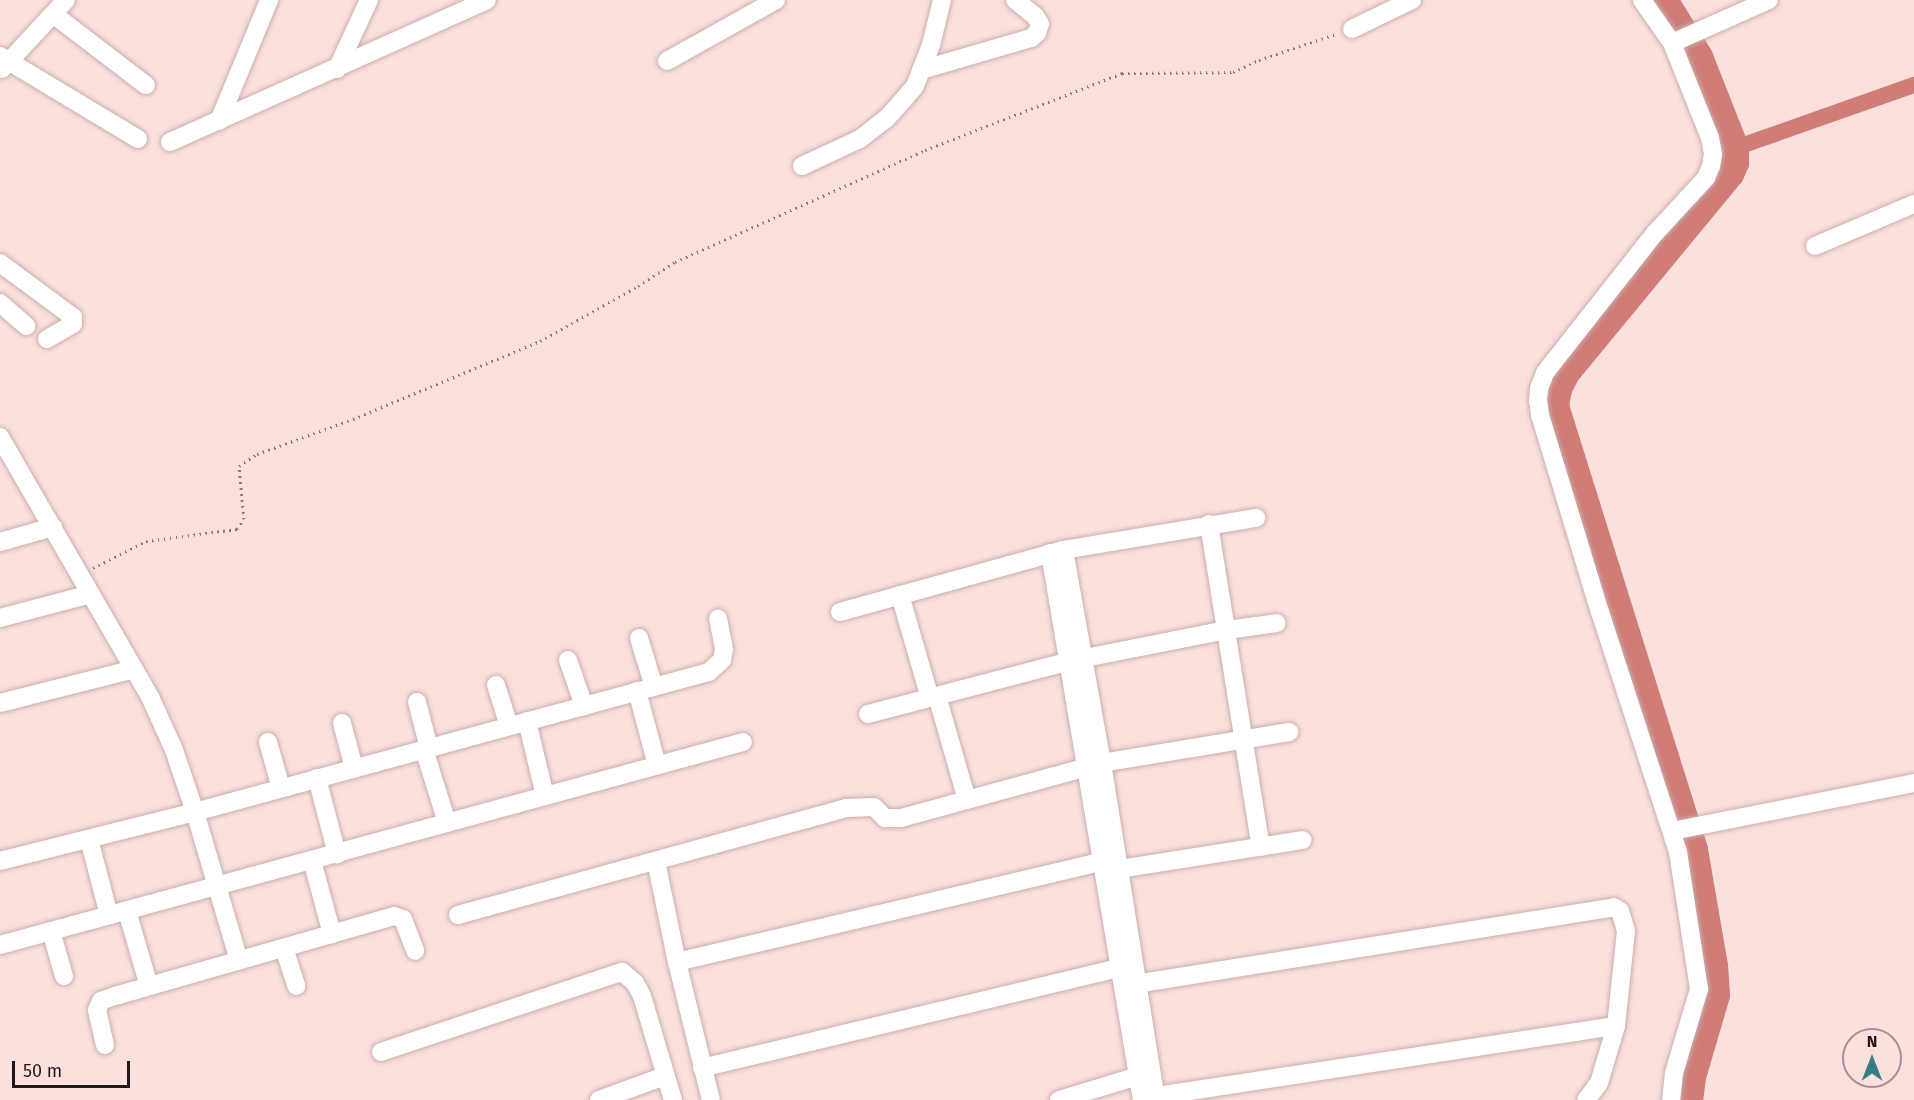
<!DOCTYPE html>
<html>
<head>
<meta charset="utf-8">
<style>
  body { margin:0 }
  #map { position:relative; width:1914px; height:1100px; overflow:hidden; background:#fbe0dd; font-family:"Fira Sans",sans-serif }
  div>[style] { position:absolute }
  .canal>* { height:16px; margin:-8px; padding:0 8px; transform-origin:8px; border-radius:8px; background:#d07d78 }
  .river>* { height:28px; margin:-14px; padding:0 14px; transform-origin:14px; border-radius:14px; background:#d07d78 }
  .path>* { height:3px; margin-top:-1.5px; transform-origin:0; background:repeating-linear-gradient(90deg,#8d7a79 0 1.5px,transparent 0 6px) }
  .roads { filter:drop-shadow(0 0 2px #c9aeac) drop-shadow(0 0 2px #c9aeac) }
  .minor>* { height:18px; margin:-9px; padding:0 9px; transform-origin:9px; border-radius:9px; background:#fff }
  span { translate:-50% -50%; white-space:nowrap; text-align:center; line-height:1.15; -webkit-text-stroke:6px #fbe0dd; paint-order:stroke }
  .north { position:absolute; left:1842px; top:1028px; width:60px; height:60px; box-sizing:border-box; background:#fbe0dd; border:2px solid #a4908e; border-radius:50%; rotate:0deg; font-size:16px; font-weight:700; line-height:24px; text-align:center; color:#211717 }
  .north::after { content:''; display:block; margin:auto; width:21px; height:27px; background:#367e85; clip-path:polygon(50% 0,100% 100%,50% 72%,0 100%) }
  .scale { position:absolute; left:12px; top:1061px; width:118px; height:27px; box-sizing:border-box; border:3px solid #211717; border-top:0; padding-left:8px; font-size:18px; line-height:21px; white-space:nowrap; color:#211717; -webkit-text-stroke:4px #fbe0dd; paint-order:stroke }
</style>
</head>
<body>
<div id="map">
  <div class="canal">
    <div style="left:1735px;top:148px;width:190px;rotate:-19.4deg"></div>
  </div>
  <div class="river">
    <div style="left:1664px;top:0;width:67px;rotate:58.4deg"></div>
    <div style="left:1699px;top:57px;width:98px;rotate:68.4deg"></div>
    <div style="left:1735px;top:148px;width:15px;rotate:90deg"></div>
    <div style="left:1735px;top:163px;width:12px;rotate:114deg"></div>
    <div style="left:1730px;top:174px;width:258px;rotate:129.5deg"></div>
    <div style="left:1566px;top:373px;width:18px;rotate:117deg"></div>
    <div style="left:1558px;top:389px;width:17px;rotate:100deg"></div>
    <div style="left:1555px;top:406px;width:465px;rotate:72.6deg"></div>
    <div style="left:1694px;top:850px;width:118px;rotate:80.2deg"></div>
    <div style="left:1714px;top:966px;width:29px;rotate:86deg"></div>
    <div style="left:1716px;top:995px;width:85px;rotate:106.3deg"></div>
    <div style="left:1692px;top:1077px;width:23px;rotate:97deg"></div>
  </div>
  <div class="path">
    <div style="left:93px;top:568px;width:59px;rotate:-27deg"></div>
    <div style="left:146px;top:541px;width:92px;rotate:-7.5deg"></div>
    <div style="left:237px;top:529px;width:12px;rotate:-55deg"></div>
    <div style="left:244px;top:519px;width:53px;rotate:-95.4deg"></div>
    <div style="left:239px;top:466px;width:22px;rotate:-34deg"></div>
    <div style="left:257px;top:454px;width:102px;rotate:-20deg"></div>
    <div style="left:353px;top:419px;width:203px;rotate:-22.6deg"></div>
    <div style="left:540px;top:341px;width:112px;rotate:-29.3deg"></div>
    <div style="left:638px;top:286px;width:44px;rotate:-33deg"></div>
    <div style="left:675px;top:262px;width:274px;rotate:-24.1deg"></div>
    <div style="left:925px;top:150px;width:212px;rotate:-21.3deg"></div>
    <div style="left:1122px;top:73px;width:111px;rotate:-0.5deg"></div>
    <div style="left:1233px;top:72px;width:29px;rotate:-25deg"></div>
    <div style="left:1259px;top:60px;width:81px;rotate:-18.7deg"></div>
  </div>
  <div class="roads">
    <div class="minor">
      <div style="left:1642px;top:0;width:52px;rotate:55.1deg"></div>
      <div style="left:1672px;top:43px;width:102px;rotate:68.2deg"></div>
      <div style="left:1710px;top:138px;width:16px;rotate:79deg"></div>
      <div style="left:1713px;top:154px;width:12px;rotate:99deg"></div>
      <div style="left:1711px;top:166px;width:13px;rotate:113deg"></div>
      <div style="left:1706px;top:178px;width:75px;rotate:132.8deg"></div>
      <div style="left:1655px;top:233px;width:178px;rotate:128.2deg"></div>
      <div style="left:1545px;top:373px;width:17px;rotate:111deg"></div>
      <div style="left:1539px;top:389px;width:11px;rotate:95deg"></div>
      <div style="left:1538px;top:400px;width:15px;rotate:82deg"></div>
      <div style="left:1540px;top:415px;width:206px;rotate:73.1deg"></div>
      <div style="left:1600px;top:612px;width:252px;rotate:72deg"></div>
      <div style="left:1678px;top:852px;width:139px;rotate:81.3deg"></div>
      <div style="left:1699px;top:989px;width:88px;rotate:106.6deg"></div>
      <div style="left:1674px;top:1073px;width:27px;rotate:96deg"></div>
      <div style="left:53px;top:14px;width:117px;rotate:37.4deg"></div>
      <div style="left:1352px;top:29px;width:67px;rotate:-25.8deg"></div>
      <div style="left:1672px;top:43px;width:106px;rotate:-23.9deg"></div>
      <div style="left:0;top:56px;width:161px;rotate:31deg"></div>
      <div style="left:667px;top:61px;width:125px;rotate:-29.2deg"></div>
      <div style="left:2px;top:69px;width:94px;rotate:-47.2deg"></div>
      <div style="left:337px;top:69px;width:76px;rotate:-65.1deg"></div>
      <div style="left:921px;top:70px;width:115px;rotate:-16.2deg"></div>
      <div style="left:1031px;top:38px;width:8px;rotate:-40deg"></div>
      <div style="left:1037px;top:33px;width:9px;rotate:-72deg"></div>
      <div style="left:1040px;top:24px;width:9px;rotate:-122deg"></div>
      <div style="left:1035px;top:16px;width:26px;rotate:-141deg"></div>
      <div style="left:219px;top:121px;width:131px;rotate:-67.5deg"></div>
      <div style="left:170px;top:142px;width:347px;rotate:-24.1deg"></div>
      <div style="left:802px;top:166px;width:64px;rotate:-25deg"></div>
      <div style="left:860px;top:139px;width:33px;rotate:-38deg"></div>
      <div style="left:886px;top:119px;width:25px;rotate:-48deg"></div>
      <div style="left:903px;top:100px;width:18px;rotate:-49deg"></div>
      <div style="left:915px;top:86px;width:44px;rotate:-68.7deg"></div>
      <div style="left:931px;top:45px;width:46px;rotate:-76.3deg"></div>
      <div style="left:1815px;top:246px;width:108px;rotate:-23deg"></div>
      <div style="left:0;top:263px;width:91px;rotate:36.5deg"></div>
      <div style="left:73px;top:317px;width:7px;rotate:90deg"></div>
      <div style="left:73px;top:324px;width:30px;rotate:150deg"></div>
      <div style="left:0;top:303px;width:35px;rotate:41deg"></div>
      <div style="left:0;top:437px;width:302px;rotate:60deg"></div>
      <div style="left:151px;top:699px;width:56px;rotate:65.7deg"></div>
      <div style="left:174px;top:750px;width:65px;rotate:71.3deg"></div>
      <div style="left:195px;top:812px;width:155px;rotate:73.5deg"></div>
      <div style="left:1209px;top:524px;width:327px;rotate:80.9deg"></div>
      <div style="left:0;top:542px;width:55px;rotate:-15.8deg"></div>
      <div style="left:1064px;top:550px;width:216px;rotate:79.9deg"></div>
      <div style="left:1102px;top:763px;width:341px;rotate:80.9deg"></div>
      <div style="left:1050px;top:553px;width:555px;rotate:80.45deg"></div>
      <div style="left:900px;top:595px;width:107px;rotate:73.8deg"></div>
      <div style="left:840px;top:612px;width:232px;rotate:-15.5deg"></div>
      <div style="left:1064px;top:550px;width:195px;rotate:-9.5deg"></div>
      <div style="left:0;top:618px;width:94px;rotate:-14.8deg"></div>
      <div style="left:639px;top:638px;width:51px;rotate:73deg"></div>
      <div style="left:568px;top:660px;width:49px;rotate:70.8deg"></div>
      <div style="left:496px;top:685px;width:43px;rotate:72.4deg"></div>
      <div style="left:637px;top:691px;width:77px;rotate:74.9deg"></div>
      <div style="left:937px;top:696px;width:108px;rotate:73.9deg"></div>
      <div style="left:417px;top:702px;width:48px;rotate:75.4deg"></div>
      <div style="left:0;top:703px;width:138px;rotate:-14.2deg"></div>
      <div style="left:868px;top:714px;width:209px;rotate:-14.7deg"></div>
      <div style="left:1070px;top:661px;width:160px;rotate:-11.2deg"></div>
      <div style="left:1227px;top:630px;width:50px;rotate:-8deg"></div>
      <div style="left:527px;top:721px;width:77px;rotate:76.5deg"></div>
      <div style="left:342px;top:723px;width:47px;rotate:75.1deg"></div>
      <div style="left:268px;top:742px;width:48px;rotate:74.2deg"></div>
      <div style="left:424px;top:749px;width:77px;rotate:72.7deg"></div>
      <div style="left:317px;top:778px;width:79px;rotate:75.3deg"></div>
      <div style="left:1672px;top:831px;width:247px;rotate:-11.2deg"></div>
      <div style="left:89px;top:839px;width:79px;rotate:75.3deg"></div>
      <div style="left:312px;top:860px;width:77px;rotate:74.9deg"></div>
      <div style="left:0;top:861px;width:201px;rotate:-14.1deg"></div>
      <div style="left:195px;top:812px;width:533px;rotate:-15.24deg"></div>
      <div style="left:709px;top:672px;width:18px;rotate:-43deg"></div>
      <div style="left:722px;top:660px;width:11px;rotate:-80deg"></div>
      <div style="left:724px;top:649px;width:31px;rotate:-101deg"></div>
      <div style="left:656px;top:861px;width:103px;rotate:78.3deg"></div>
      <div style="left:677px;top:962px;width:142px;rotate:76.2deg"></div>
      <div style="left:1107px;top:871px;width:198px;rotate:-9deg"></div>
      <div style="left:127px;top:911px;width:78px;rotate:73.7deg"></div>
      <div style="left:458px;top:915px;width:402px;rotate:-15.4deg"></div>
      <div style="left:846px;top:808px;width:28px;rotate:-2deg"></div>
      <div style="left:874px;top:807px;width:16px;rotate:45deg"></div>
      <div style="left:885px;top:818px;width:16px"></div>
      <div style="left:901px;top:818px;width:208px;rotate:-15.3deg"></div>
      <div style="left:1102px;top:763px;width:190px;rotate:-9.4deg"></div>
      <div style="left:51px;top:931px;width:47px;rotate:73.9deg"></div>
      <div style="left:0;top:945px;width:770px;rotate:-15.28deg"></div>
      <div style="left:284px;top:948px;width:40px;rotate:72deg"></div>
      <div style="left:677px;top:962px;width:448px;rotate:-13.3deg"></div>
      <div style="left:1123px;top:986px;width:497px;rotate:-9.1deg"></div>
      <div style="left:1614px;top:907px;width:7px;rotate:34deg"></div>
      <div style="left:1620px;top:911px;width:21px;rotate:73deg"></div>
      <div style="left:1626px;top:931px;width:96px;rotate:96deg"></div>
      <div style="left:1616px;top:1026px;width:59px;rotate:106.6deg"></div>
      <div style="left:1599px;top:1083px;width:21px;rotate:127deg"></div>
      <div style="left:105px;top:1045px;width:36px;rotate:-103deg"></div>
      <div style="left:97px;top:1010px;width:10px;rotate:-66deg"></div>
      <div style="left:101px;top:1001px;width:15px;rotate:-20deg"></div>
      <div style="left:115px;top:996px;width:290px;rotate:-16deg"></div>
      <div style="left:394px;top:916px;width:9px;rotate:18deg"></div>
      <div style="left:403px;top:919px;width:34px;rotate:69deg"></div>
      <div style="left:381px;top:1052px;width:254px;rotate:-18.4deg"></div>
      <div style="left:622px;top:972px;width:17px;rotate:40deg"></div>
      <div style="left:635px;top:983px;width:15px;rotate:62deg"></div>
      <div style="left:642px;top:996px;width:109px;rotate:73.4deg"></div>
      <div style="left:702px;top:1068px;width:442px;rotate:-13.5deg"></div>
      <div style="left:1144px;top:1098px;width:477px;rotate:-8.7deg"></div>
      <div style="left:599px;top:1100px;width:70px;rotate:-20deg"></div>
      <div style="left:1059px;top:1100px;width:83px;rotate:-16.9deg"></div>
    </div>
  </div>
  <div class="north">N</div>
  <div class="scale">50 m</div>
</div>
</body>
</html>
